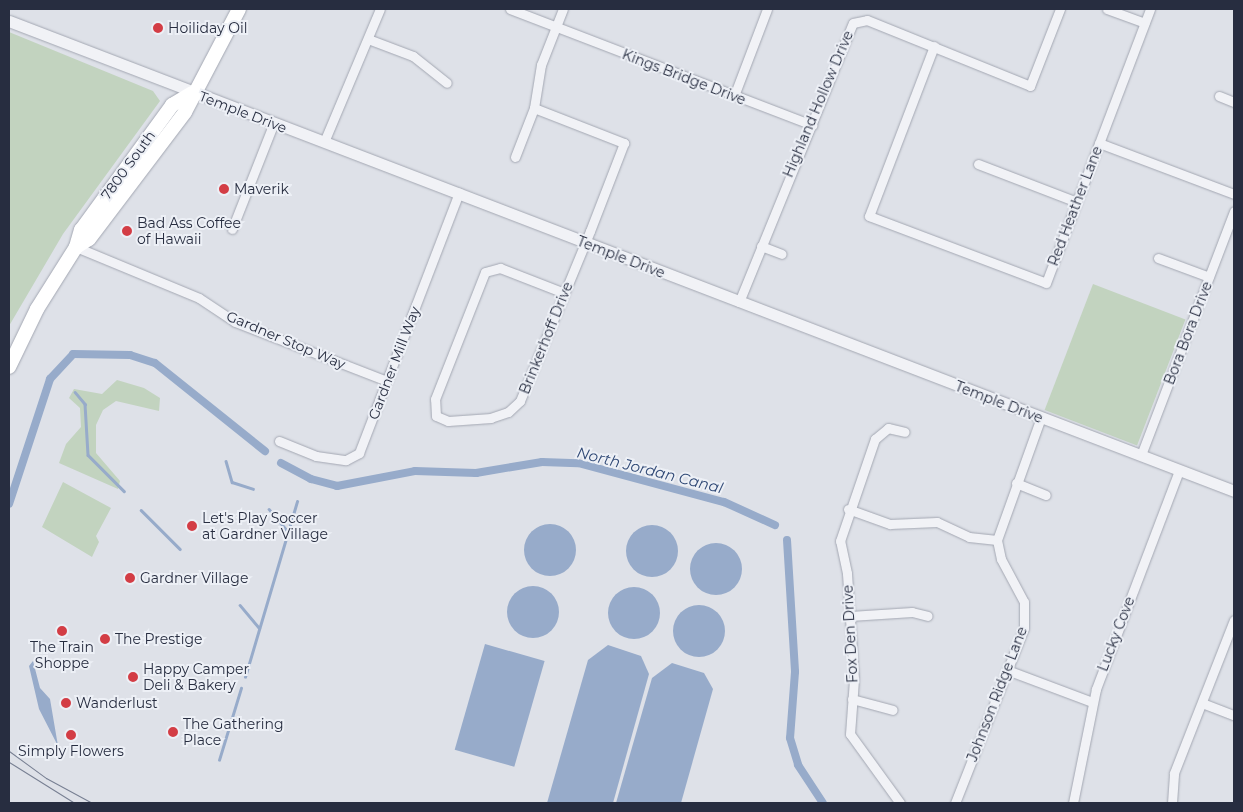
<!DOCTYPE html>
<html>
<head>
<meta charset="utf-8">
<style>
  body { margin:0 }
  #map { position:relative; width:1243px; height:812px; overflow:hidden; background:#dee1e8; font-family:Montserrat,sans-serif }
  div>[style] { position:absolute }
  .green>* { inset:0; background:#c2d3bf; transform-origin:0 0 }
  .water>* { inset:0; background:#97abca; transform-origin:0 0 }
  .round { border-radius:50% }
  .stream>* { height:2.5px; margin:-1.25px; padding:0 1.25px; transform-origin:1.25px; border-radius:1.25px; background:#97abca }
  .canal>* { height:8px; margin:-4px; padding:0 4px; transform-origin:4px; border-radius:4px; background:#97abca }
  .roads { filter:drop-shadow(0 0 1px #a3a7b2) drop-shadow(0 0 1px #a3a7b2) }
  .minor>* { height:9px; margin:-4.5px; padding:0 4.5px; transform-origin:4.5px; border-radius:4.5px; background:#f1f2f6 }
  .tertiary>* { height:11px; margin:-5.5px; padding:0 5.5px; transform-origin:5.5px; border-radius:5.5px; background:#f1f2f6 }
  .primary>* { height:14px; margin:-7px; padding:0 7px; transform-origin:7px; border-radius:7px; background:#fff }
  .tram>* { height:1px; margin:-0.5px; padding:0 0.5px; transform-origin:0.5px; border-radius:0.5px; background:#777f92 }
  .dots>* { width:14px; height:14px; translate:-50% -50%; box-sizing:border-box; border:2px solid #edf0f6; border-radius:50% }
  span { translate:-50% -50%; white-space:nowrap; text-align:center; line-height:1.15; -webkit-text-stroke:4px #edf0f6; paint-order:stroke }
  .poi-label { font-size:14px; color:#272d40 }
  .left { translate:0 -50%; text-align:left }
  .street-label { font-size:14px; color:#272d40 }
  .water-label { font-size:15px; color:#2f4875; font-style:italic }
  .frame { position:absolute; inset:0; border:10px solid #272d40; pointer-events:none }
</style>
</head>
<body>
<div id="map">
  <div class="green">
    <div style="clip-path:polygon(9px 32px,153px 91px,160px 101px,63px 234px,9px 326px)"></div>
    <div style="left:1093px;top:284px;width:99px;height:135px;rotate:21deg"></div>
    <div style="clip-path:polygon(117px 380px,144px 388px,160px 398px,159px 411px,116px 401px,103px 410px,96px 425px,96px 453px,120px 481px,118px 489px,59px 463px,66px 444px,81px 427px,80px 408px,69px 398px,74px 389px,102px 394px)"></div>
    <div style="clip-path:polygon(63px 482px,111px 508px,96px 536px,99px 542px,92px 557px,42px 527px)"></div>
  </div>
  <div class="water">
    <div class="round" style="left:524px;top:524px;width:52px;height:52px"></div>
    <div class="round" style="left:626px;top:525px;width:52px;height:52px"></div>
    <div class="round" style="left:690px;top:543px;width:52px;height:52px"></div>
    <div class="round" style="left:507px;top:586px;width:52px;height:52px"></div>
    <div class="round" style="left:608px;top:587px;width:52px;height:52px"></div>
    <div class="round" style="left:673px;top:605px;width:52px;height:52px"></div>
    <div style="left:485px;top:644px;width:62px;height:110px;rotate:16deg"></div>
    <div style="clip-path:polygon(608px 645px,641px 656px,649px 674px,613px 803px,547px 803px,588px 660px)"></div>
    <div style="clip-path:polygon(33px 661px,40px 688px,50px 699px,58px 746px,39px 709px,29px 666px)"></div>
    <div style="clip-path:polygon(672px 663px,704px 673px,713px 689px,681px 803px,616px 803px,652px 678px)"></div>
  </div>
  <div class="stream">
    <div style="left:75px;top:392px;width:16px;rotate:50deg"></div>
    <div style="left:85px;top:404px;width:51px;rotate:86.6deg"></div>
    <div style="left:88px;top:455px;width:51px;rotate:45deg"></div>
    <div style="left:226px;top:461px;width:22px;rotate:74deg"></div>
    <div style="left:232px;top:482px;width:22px;rotate:18deg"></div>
    <div style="left:269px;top:509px;width:30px;rotate:50deg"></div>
    <div style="left:141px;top:510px;width:55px;rotate:45deg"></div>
    <div style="left:240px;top:605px;width:30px;rotate:50deg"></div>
    <div style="left:245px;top:677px;width:183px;rotate:-73.5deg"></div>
    <div style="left:219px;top:760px;width:75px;rotate:-73deg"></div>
  </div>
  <div class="canal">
    <div style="left:281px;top:463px;width:34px;rotate:28deg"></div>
    <div style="left:311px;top:479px;width:27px;rotate:15deg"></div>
    <div style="left:337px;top:486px;width:79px;rotate:-10.9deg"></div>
    <div style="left:415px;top:471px;width:61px;rotate:1.9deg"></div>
    <div style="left:476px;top:473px;width:67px;rotate:-9.5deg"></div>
    <div style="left:542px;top:462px;width:36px;rotate:2deg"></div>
    <div style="left:578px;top:463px;width:151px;rotate:15deg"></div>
    <div style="left:724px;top:502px;width:56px;rotate:24.3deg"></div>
    <div style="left:9px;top:504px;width:132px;rotate:-71.8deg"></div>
    <div style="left:50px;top:379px;width:34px;rotate:-47deg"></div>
    <div style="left:73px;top:354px;width:57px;rotate:1deg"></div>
    <div style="left:130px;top:355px;width:26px;rotate:18deg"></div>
    <div style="left:155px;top:363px;width:141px;rotate:38.7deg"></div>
    <div style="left:787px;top:540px;width:132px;rotate:86.5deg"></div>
    <div style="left:795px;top:672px;width:66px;rotate:94.3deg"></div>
    <div style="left:790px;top:738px;width:28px;rotate:73deg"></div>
    <div style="left:798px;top:765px;width:45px;rotate:56.7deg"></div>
  </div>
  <div class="roads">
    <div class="minor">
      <div style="left:510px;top:9px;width:324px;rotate:21deg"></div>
      <div style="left:1107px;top:9px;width:40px;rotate:20.2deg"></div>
      <div style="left:368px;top:39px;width:48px;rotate:20.7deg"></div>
      <div style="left:413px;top:56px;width:43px;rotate:38.5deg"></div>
      <div style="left:934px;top:46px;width:182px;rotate:110.9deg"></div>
      <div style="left:869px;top:216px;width:189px;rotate:20.7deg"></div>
      <div style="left:1046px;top:283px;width:293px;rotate:-69.2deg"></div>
      <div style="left:734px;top:96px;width:93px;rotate:-69.2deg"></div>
      <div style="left:1219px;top:96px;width:16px;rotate:22deg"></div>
      <div style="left:534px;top:108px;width:97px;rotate:21.3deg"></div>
      <div style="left:624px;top:143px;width:94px;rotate:111.1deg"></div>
      <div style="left:590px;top:231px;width:184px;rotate:112.4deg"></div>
      <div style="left:520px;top:401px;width:16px;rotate:137deg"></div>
      <div style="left:508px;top:412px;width:18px;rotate:161deg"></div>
      <div style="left:491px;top:418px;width:43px;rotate:176deg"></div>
      <div style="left:448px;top:421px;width:13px;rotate:-157deg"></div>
      <div style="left:436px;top:416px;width:17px;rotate:-93deg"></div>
      <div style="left:435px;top:399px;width:136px;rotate:-68.5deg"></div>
      <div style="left:485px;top:272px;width:16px;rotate:-15deg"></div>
      <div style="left:500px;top:268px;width:69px;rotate:21.3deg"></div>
      <div style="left:324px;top:142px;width:144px;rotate:-67.2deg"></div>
      <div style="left:1099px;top:143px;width:144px;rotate:20.7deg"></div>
      <div style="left:515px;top:157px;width:53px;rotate:-68.8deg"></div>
      <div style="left:534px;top:108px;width:44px;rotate:-80.8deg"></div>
      <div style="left:541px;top:65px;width:60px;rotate:-68.6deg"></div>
      <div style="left:978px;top:164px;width:106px;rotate:21deg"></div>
      <div style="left:232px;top:229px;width:112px;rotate:-68.5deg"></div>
      <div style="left:761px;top:246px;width:22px;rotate:21deg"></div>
      <div style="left:76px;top:247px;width:133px;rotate:22.5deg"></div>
      <div style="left:199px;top:298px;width:43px;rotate:33.7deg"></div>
      <div style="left:235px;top:322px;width:163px;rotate:21.2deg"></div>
      <div style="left:1158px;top:258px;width:54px;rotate:20.4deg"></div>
      <div style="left:739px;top:302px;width:301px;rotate:-67.8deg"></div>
      <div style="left:853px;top:23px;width:14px;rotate:-12deg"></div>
      <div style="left:867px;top:20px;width:176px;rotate:22deg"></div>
      <div style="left:1030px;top:86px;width:83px;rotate:-68.7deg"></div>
      <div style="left:279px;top:441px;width:40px;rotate:22deg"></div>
      <div style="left:316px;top:456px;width:30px;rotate:8deg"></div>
      <div style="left:346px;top:460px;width:15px;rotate:-28deg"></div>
      <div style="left:359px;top:453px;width:279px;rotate:-69deg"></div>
      <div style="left:1141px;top:455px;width:261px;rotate:-69.1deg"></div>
      <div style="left:1016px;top:483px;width:32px;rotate:22deg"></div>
      <div style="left:848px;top:509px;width:45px;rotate:19.7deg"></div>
      <div style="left:890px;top:524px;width:47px;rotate:-2.4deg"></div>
      <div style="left:937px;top:522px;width:35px;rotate:25deg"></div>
      <div style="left:969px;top:537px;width:28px;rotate:6deg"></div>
      <div style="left:850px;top:616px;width:62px;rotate:-3.7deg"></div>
      <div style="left:912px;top:612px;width:16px;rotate:14deg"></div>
      <div style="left:1007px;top:670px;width:91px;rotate:20.6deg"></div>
      <div style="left:852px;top:699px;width:42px;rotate:15deg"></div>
      <div style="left:1202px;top:703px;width:34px;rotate:21deg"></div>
      <div style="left:900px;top:803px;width:85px;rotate:-125.9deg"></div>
      <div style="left:850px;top:734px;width:55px;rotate:-85.8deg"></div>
      <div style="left:854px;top:679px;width:106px;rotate:-93.8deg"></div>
      <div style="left:847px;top:573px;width:33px;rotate:-102deg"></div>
      <div style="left:840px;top:541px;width:108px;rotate:-71.1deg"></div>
      <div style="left:875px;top:439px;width:17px;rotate:-40deg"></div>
      <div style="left:888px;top:428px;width:17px;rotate:13deg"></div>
      <div style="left:955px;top:803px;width:188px;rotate:-68.5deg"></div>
      <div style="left:1024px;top:628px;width:26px;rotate:-90deg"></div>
      <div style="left:1024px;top:602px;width:49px;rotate:-118.1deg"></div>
      <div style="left:1001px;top:559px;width:19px;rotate:-102deg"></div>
      <div style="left:997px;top:540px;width:131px;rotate:-70.3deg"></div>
      <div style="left:1073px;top:803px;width:116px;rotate:-78.6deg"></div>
      <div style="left:1096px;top:689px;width:234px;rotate:-69.2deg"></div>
      <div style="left:1172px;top:803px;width:30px;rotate:-86deg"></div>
      <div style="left:1174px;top:773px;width:164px;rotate:-68.6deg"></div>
    </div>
    <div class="tertiary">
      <div style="left:9px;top:21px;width:1312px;rotate:20.99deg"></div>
    </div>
    <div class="primary">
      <div style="left:76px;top:247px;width:15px;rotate:-32deg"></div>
      <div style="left:89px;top:239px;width:159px;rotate:-52.9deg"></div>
      <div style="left:185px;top:112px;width:116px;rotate:-62.3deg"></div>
      <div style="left:9px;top:367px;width:64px;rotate:-64.2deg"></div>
      <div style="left:37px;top:309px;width:73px;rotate:-57.8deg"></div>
      <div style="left:76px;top:247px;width:18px;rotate:-74deg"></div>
      <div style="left:81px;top:230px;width:155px;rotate:-53.9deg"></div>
      <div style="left:172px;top:105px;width:23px;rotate:-31deg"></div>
    </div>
  </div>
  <div class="tram">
    <div style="left:9px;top:751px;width:46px;rotate:36.1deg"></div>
    <div style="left:46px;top:778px;width:52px;rotate:28.5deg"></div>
    <div style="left:9px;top:762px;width:75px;rotate:32deg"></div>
  </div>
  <div class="dots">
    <div style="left:158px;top:28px;background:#d33d45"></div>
    <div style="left:224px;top:189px;background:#d33d45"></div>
    <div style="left:127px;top:231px;background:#d33d45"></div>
    <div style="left:192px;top:526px;background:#d33d45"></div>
    <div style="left:130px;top:578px;background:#d33d45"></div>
    <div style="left:62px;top:631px;background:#d33d45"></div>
    <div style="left:105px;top:639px;background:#d33d45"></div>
    <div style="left:133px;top:677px;background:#d33d45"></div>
    <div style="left:66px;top:703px;background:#d33d45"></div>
    <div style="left:173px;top:732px;background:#d33d45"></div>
    <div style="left:71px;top:735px;background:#d33d45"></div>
  </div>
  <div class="poi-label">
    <span class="left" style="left:168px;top:28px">Hoiliday Oil</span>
    <span class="left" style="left:234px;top:189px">Maverik</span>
    <span class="left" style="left:137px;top:231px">Bad Ass Coffee<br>of Hawaii</span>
    <span class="left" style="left:202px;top:526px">Let's Play Soccer<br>at Gardner Village</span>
    <span class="left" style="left:140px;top:578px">Gardner Village</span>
    <span class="left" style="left:115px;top:639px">The Prestige</span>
    <span style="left:62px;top:655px">The Train<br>Shoppe</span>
    <span class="left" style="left:143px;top:677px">Happy Camper<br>Deli &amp; Bakery</span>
    <span class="left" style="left:76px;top:703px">Wanderlust</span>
    <span class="left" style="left:183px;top:732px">The Gathering<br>Place</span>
    <span style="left:71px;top:751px">Simply Flowers</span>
  </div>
  <div class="street-label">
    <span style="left:684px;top:77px;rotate:21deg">Kings Bridge Drive</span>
    <span style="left:818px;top:104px;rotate:-67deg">Highland Hollow Drive</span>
    <span style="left:243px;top:112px;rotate:21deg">Temple Drive</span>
    <span style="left:128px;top:165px;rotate:-54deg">7800 South</span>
    <span style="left:1075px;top:206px;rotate:-69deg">Red Heather Lane</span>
    <span style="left:621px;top:257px;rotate:21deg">Temple Drive</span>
    <span style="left:1188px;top:333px;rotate:-69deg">Bora Bora Drive</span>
    <span style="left:546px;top:338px;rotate:-68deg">Brinkerhoff Drive</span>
    <span style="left:286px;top:340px;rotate:23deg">Gardner Stop Way</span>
    <span style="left:394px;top:363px;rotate:-69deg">Gardner Mill Way</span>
    <span style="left:999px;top:402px;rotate:21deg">Temple Drive</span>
    <span style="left:850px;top:634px;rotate:-93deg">Fox Den Drive</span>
    <span style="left:1116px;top:634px;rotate:-69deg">Lucky Cove</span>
    <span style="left:997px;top:694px;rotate:-69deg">Johnson Ridge Lane</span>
  </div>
  <div class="water-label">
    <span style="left:650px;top:470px;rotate:14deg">North Jordan Canal</span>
  </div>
  <div class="frame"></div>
</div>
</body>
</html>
